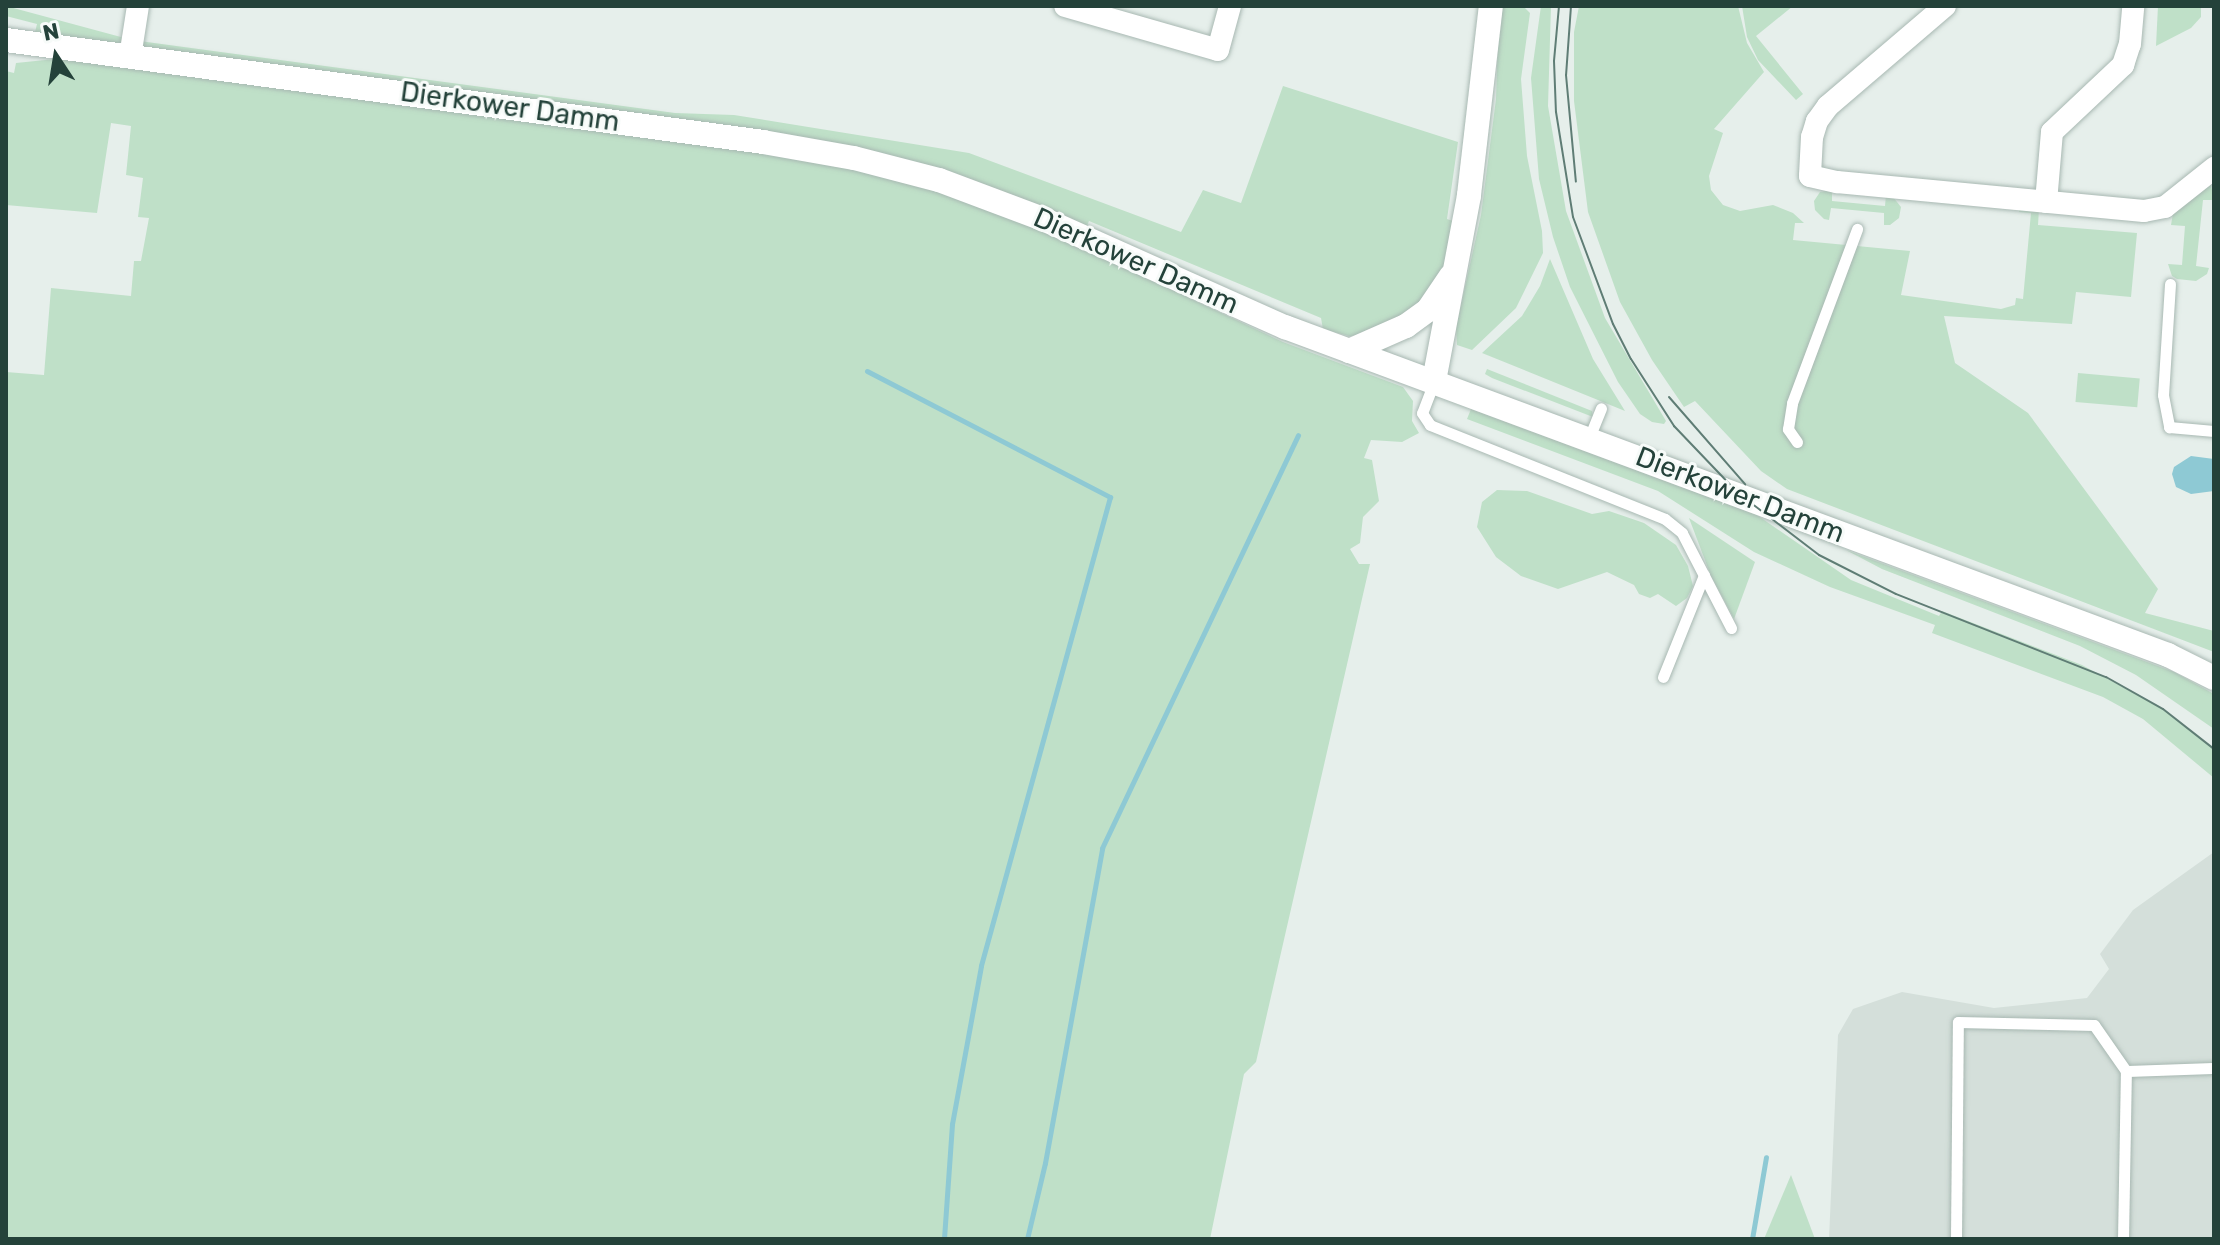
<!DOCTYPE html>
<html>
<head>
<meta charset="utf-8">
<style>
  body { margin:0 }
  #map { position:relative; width:2220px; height:1245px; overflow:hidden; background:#e6efeb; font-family:Rubik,sans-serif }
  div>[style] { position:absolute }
  .built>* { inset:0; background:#d4dfda }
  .green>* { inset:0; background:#bfe0c8; transform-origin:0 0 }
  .water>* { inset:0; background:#8ec9d4 }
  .stream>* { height:5px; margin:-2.5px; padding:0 2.5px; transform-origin:2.5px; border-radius:2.5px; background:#8ec9d4 }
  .roads { filter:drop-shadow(0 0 2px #a8b8b2) drop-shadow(0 0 2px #a8b8b2) }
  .service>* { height:11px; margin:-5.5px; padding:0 5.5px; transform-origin:5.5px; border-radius:5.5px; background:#fff }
  .minor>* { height:22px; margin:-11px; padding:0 11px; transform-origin:11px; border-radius:11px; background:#fff }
  .tertiary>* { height:24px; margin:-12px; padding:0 12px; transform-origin:12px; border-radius:12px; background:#fff }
  .tram>* { height:2px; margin:-1px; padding:0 1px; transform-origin:1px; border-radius:1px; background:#5f7d75 }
  span { translate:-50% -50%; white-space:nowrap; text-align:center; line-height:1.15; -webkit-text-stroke:6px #f7fbf9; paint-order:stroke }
  .street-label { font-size:28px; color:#24423a }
  .frame { position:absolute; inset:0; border:8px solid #24423a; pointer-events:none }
  .north { position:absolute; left:16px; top:16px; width:80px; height:80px; -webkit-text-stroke:6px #f7fbf9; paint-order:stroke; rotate:348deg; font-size:22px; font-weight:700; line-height:32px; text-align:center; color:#24423a }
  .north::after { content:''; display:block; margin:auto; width:28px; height:36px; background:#24423a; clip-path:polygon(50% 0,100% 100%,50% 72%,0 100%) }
</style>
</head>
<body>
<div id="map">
  <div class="built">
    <div style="clip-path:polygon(2214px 852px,2214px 1239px,1829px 1239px,1838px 1035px,1853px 1009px,1902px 992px,1994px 1008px,2087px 998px,2109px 969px,2100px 954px,2133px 910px)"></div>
  </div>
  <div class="green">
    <div style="clip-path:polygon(6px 6px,132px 40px,675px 113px,734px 115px,969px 153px,1181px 232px,1203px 190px,1241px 203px,1283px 86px,1458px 142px,1447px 219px,1456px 222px,1441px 280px,1430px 300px,1370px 335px,1349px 336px,1323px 329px,1321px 318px,1089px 221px,1078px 246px,1283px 342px,1403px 387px,1413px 401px,1412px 421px,1419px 433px,1402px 442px,1371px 440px,1364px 458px,1372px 460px,1379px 501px,1363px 517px,1360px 543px,1350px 549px,1359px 564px,1370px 564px,1256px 1062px,1244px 1074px,1210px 1239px,6px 1239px,6px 372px,44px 375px,51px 288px,131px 296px,134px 261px,141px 261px,149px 218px,138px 217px,143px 178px,126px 175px,131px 126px,111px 123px,97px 213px,6px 205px,6px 71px,14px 73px,16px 63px,55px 59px,61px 39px,35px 32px,37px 24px,6px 16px)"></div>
    <div style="clip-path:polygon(1504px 6px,1523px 6px,1530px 13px,1521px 79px,1527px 156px,1542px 231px,1543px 253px,1516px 308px,1472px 350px,1457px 345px,1456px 327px,1481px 215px,1496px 99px,1499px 8px)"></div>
    <div style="clip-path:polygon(1541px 6px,1551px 6px,1548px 106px,1566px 211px,1605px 318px,1666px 421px,1664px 424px,1652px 422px,1640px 414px,1618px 382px,1570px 287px,1553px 237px,1539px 179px,1531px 78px)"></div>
    <div style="clip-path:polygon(1579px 6px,1738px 6px,1747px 43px,1764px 72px,1714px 129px,1723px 133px,1709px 176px,1711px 190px,1723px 205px,1740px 211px,1773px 205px,1793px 213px,1804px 223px,1795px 223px,1793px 240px,1910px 251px,1901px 295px,2001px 309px,2015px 305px,2016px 298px,2023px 299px,2031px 213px,2019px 212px,2019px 207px,2039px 209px,2038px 225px,2137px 233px,2131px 297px,2076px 292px,2072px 324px,1944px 316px,1955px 363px,2028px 413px,2158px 589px,2145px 613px,2214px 631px,2214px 652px,1787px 489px,1761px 471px,1695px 401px,1684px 407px,1652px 360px,1620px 302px,1588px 212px,1574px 101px,1574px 32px)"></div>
    <div style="clip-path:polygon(1742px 6px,1793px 6px,1756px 36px,1803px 94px,1796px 100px,1758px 60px,1747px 37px)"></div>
    <div style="clip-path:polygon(2158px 6px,2201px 6px,2201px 17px,2191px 28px,2156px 46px)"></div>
    <div style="clip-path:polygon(2211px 185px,2214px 200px,2203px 200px,2196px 266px,2209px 268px,2207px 274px,2196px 281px,2177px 279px,2172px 276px,2168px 264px,2182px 265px,2185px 226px,2171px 225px,2174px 208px)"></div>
    <div style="clip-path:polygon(1832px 190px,1832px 201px,1885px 206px,1886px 195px,1893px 197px,1901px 207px,1899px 218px,1890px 225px,1884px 225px,1884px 213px,1831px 208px,1829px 220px,1824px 219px,1815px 210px,1814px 201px,1820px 192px)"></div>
    <div style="clip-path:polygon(1550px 259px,1593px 359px,1625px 411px,1482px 353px,1522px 316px,1540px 286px)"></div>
    <div style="clip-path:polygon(1487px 369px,1592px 411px,1593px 417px,1492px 378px,1485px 374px)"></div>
    <div style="left:2078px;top:373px;width:62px;height:29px;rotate:5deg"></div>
    <div style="clip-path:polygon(1471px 409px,1757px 515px,1851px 580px,1939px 616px,1942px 611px,2082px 665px,2163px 709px,2214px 749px,2214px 778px,2143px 719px,2103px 697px,1932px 633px,1935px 625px,1830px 587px,1754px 552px,1658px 491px,1467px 419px)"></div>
    <div style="clip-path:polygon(1497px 490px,1527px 491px,1592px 514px,1609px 511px,1644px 523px,1676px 545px,1688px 566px,1693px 586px,1687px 598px,1676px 606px,1658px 594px,1650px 598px,1639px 594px,1634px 585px,1607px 572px,1558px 589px,1521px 576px,1496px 557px,1477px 527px,1482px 502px)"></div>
    <div style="clip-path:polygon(1689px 518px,1755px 562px,1734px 619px,1711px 576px)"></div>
    <div style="clip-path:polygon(1846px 550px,2174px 672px,2214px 694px,2214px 729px,2136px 675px,2080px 646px,1882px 569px)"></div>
    <div style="clip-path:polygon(1791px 1175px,1815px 1239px,1764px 1239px)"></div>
  </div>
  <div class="water">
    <div style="clip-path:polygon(2191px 456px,2214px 459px,2214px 491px,2191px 494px,2176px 487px,2172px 474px,2174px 467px)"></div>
  </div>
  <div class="stream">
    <div style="left:867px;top:371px;width:274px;rotate:27.4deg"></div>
    <div style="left:1110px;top:497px;width:486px;rotate:105.4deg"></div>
    <div style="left:981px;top:966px;width:161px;rotate:100.4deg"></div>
    <div style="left:952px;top:1124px;width:115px;rotate:94deg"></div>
    <div style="left:1027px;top:1239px;width:78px;rotate:-76.7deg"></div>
    <div style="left:1045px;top:1163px;width:320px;rotate:-79.7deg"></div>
    <div style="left:1102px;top:848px;width:457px;rotate:-64.6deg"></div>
    <div style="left:1752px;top:1239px;width:83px;rotate:-80.3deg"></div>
  </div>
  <div class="roads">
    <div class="service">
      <div style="left:2170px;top:284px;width:111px;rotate:93.6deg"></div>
      <div style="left:2163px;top:395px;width:33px;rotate:79deg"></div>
      <div style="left:2169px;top:427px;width:45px;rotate:5.1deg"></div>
      <div style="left:1434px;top:382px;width:33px;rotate:111deg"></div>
      <div style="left:1422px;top:413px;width:14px;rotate:56deg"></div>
      <div style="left:1430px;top:425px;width:253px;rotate:21.8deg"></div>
      <div style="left:1665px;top:519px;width:22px;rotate:39deg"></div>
      <div style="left:1682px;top:533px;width:107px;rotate:62.7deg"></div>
      <div style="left:1589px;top:438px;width:32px;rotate:-68deg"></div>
      <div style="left:1797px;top:442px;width:16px;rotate:-125deg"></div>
      <div style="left:1788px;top:429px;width:26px;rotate:-81deg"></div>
      <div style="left:1792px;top:403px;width:186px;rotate:-69.5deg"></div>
      <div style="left:1663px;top:677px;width:110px;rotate:-68.1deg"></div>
      <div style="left:1956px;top:1239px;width:217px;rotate:-89.5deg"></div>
      <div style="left:1958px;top:1022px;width:136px;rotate:1.3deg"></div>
      <div style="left:2094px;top:1025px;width:56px;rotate:55.2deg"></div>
      <div style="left:2123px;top:1239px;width:168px;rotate:-89deg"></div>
      <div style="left:2126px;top:1071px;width:88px;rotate:-2deg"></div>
    </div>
    <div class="minor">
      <div style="left:1065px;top:6px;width:159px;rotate:16deg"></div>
      <div style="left:1218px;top:50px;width:46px;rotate:-74.7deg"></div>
      <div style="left:1945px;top:6px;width:154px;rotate:139.5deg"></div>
      <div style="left:1828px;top:106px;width:19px;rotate:126deg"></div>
      <div style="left:1817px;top:121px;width:17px;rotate:107deg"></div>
      <div style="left:1812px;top:137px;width:39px;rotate:93deg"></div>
      <div style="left:1810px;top:176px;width:28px;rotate:13deg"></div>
      <div style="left:1837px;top:182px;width:308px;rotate:5.4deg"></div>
      <div style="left:2144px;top:211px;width:21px;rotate:-11deg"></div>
      <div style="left:2165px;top:207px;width:63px;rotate:-38.5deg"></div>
      <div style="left:130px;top:57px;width:52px;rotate:-81.1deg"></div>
      <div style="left:2046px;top:202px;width:70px;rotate:-85.1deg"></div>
      <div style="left:2052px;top:132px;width:98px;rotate:-43.3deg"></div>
      <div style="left:2123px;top:65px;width:22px;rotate:-72deg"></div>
      <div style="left:2130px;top:44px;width:38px;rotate:-85deg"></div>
    </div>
    <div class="tertiary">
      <div style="left:6px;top:40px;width:764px;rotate:7.67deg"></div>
      <div style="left:763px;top:142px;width:92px;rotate:10deg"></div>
      <div style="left:854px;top:158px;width:88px;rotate:14.5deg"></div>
      <div style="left:939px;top:180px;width:111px;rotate:20.6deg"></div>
      <div style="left:1043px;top:219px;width:265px;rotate:24.1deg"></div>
      <div style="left:1285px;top:327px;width:942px;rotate:20.38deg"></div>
      <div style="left:2168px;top:655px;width:51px;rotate:26.6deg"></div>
      <div style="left:1349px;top:351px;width:62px;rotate:-23.7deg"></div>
      <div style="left:1406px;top:326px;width:27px;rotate:-36deg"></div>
      <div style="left:1428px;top:310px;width:41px;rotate:-55.9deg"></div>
      <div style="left:1434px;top:381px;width:189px;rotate:-79.3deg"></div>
      <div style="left:1469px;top:195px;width:190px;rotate:-83.4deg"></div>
    </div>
  </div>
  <div class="tram">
    <div style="left:1559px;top:6px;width:55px;rotate:95.2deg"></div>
    <div style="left:1554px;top:61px;width:51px;rotate:87.8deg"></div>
    <div style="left:1556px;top:112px;width:106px;rotate:80.8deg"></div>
    <div style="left:1573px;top:217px;width:114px;rotate:69.5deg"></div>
    <div style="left:1613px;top:324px;width:39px;rotate:63deg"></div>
    <div style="left:1631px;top:359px;width:80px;rotate:57.3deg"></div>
    <div style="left:1674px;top:426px;width:93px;rotate:46.3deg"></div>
    <div style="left:1738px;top:493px;width:102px;rotate:37.4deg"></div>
    <div style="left:1819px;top:555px;width:86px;rotate:26.9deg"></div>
    <div style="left:1896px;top:594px;width:226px;rotate:21.6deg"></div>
    <div style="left:2106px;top:677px;width:65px;rotate:29.3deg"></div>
    <div style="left:2163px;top:709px;width:65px;rotate:38.1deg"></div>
    <div style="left:1571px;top:6px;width:69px;rotate:94.1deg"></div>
    <div style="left:1566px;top:75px;width:107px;rotate:84.7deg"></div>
    <div style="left:1669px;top:397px;width:116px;rotate:48.9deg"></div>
  </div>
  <div class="street-label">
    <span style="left:510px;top:107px;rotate:8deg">Dierkower Damm</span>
    <span style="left:1136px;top:261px;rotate:24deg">Dierkower Damm</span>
    <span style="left:1740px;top:495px;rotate:21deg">Dierkower Damm</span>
  </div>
  <div class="frame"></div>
  <div class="north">N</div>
</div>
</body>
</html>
